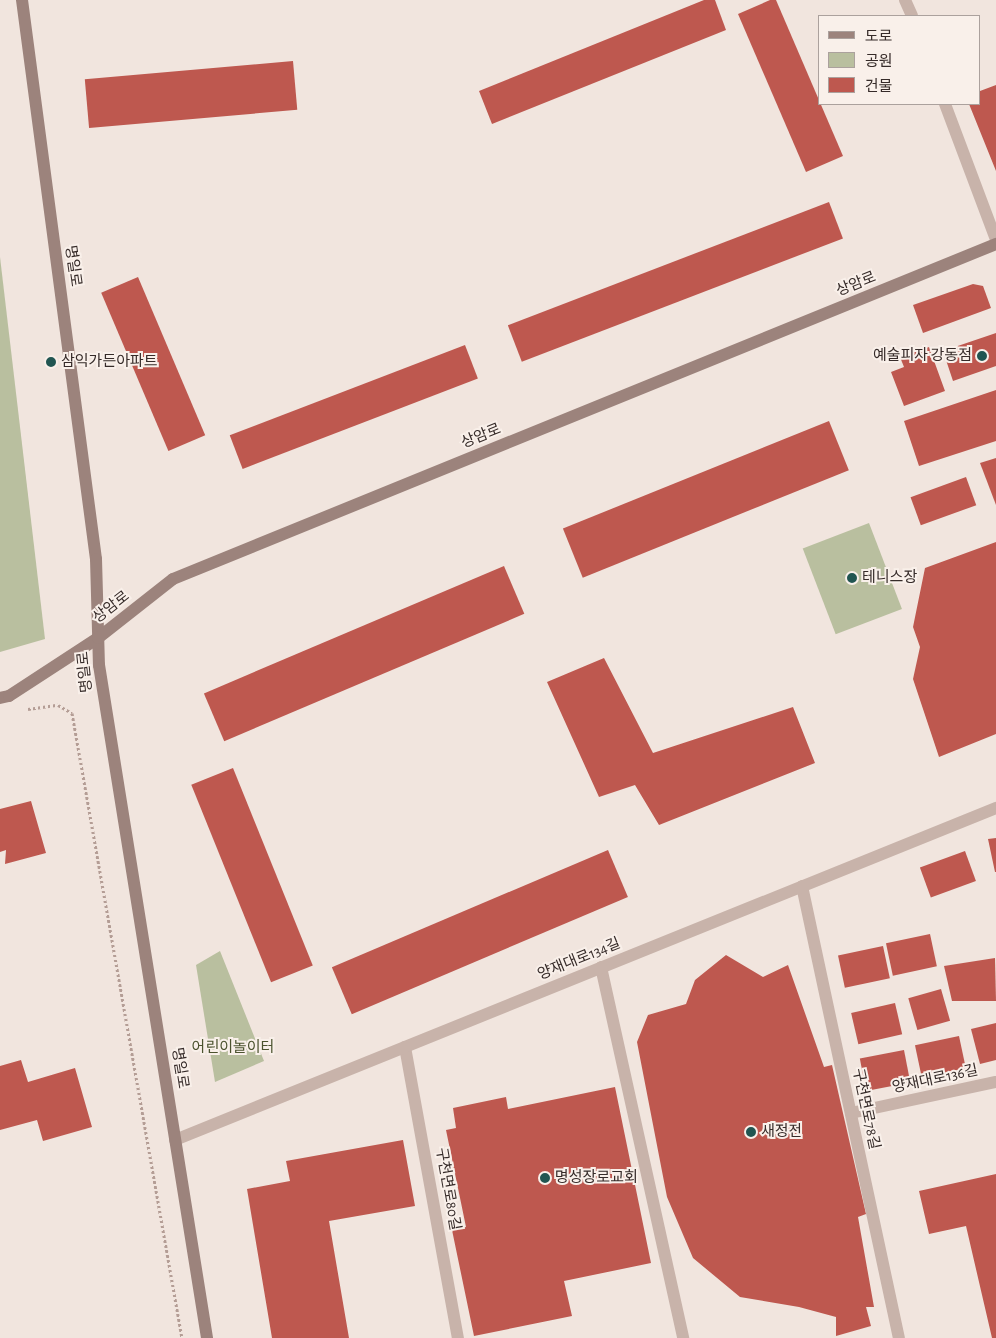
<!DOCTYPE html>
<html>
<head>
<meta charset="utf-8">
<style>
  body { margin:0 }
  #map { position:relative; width:996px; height:1338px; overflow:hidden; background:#f1e5de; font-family:"Alegreya Sans","Noto Sans KR",sans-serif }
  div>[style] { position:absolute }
  .green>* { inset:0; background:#b9bf9f; transform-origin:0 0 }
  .building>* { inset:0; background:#be584f; transform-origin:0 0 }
  .path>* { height:3px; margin-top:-1.5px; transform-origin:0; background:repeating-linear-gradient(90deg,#b49d95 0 2.5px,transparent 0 5px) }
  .street>* { height:12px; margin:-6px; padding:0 6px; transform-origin:6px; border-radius:6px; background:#c8b3aa }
  .secondary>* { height:12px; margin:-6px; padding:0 6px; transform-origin:6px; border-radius:6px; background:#9c837c }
  .dots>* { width:14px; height:14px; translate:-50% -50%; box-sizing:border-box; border:2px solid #f9f0ea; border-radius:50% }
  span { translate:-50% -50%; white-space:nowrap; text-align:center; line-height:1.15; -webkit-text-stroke:4px #f9f0ea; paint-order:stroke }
  .street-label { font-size:15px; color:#362b29 }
  .poi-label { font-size:15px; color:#362b29 }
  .right { translate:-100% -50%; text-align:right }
  .left { translate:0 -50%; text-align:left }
  .park-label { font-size:15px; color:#4c532f }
  .legend { position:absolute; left:818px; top:15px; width:162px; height:90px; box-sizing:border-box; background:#f9f0ea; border:1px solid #aba19d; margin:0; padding:6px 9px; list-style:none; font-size:15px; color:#362b29 }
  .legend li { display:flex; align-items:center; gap:10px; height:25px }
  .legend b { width:25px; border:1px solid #aba19d }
</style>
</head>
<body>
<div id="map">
  <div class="green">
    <div style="clip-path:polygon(0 257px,45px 639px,0 652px)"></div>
    <div style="left:869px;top:523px;width:92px;height:71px;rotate:69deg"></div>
    <div style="clip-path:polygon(220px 951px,264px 1061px,215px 1082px,196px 965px)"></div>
  </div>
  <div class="building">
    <div style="clip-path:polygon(704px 0,715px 0,726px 30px,492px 124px,479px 91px)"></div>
    <div style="clip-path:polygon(770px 0,776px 0,843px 156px,806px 172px,738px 14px)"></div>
    <div style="left:293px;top:61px;width:49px;height:209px;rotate:85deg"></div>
    <div style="clip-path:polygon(996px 85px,996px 171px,969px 104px,980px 104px,980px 91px)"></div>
    <div style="left:829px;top:202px;width:39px;height:344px;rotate:69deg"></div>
    <div style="left:138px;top:277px;width:172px;height:40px;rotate:67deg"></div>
    <div style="clip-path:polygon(973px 284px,983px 286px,991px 308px,923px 333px,913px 305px)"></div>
    <div style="clip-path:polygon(996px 333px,996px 366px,953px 381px,943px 351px)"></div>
    <div style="left:465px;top:345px;width:36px;height:252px;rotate:69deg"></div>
    <div style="clip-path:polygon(929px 347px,945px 391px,904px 406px,891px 372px,904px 367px,900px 357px)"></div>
    <div style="clip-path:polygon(996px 390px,996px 441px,919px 466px,904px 421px)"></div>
    <div style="left:829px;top:421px;width:53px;height:287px;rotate:68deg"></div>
    <div style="clip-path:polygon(996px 458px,996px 505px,980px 463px)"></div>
    <div style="left:966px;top:477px;width:30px;height:59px;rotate:70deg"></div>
    <div style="clip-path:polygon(996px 542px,996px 734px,939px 757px,913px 679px,920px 647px,913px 627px,925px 568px)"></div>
    <div style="left:504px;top:566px;width:52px;height:326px;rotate:67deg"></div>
    <div style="clip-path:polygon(604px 658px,653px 753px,793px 707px,815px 763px,659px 825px,635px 785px,599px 797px,547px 682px)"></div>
    <div style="left:233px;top:768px;width:213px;height:45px;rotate:68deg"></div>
    <div style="clip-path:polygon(31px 801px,46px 853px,5px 864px,6px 850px,0 852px,0 809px)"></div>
    <div style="clip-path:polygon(996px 838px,996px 872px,995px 872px,988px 839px)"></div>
    <div style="left:608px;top:850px;width:51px;height:300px;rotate:67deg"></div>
    <div style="left:965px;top:851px;width:32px;height:48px;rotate:70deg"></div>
    <div style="left:930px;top:934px;width:33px;height:45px;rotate:78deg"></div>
    <div style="left:883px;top:946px;width:33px;height:46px;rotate:78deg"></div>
    <div style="clip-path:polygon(726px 955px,763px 977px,788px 965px,824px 1067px,832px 1065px,866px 1214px,858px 1217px,874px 1307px,866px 1307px,871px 1326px,836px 1336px,836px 1317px,799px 1307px,740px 1297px,693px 1258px,667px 1197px,637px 1042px,648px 1015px,686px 1004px,695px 980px)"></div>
    <div style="clip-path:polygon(995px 958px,996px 1001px,952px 1001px,944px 966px)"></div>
    <div style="left:941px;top:989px;width:33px;height:34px;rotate:74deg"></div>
    <div style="left:895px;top:1003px;width:32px;height:45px;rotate:77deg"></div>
    <div style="clip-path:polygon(996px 1023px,996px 1060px,980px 1064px,971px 1029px)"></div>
    <div style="left:959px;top:1036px;width:33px;height:45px;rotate:78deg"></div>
    <div style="left:904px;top:1050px;width:33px;height:45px;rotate:79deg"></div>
    <div style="clip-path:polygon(21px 1060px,28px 1082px,75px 1068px,92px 1127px,43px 1141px,37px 1120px,0 1130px,0 1066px)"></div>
    <div style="clip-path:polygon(615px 1087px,651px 1263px,564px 1281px,572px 1316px,474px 1336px,452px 1230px,466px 1227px,446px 1130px,456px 1128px,453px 1108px,506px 1097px,508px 1109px)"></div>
    <div style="clip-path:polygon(403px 1140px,415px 1206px,329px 1221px,349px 1338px,272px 1338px,247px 1189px,290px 1181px,286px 1161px)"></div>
    <div style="clip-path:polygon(996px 1174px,996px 1338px,992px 1338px,966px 1226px,929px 1234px,919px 1191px)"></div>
  </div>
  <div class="path">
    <div style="left:28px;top:709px;width:30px;rotate:-8deg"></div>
    <div style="left:58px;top:705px;width:16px;rotate:30deg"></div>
    <div style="left:72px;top:713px;width:635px;rotate:80.02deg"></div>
  </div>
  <div class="street">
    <div style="left:905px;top:0;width:17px;rotate:66deg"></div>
    <div style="left:945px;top:104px;width:145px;rotate:69.4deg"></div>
    <div style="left:802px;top:886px;width:462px;rotate:77.9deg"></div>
    <div style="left:601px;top:967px;width:380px;rotate:77.5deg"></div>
    <div style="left:405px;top:1047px;width:296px;rotate:79.7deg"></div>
    <div style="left:851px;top:1113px;width:148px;rotate:-12.1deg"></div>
    <div style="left:175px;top:1140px;width:886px;rotate:-22.02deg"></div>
  </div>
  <div class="secondary">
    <div style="left:22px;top:0;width:564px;rotate:82.46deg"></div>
    <div style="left:96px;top:559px;width:106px;rotate:88.4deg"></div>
    <div style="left:99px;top:665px;width:682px;rotate:80.88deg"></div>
    <div style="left:0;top:698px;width:9px;rotate:-13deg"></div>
    <div style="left:9px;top:696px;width:106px;rotate:-33.1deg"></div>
    <div style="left:98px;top:638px;width:95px;rotate:-38.2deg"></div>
    <div style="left:173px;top:579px;width:889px;rotate:-22.15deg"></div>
  </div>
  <div class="dots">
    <div style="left:982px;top:356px;background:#215551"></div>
    <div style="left:51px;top:362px;background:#215551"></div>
    <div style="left:852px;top:578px;background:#215551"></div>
    <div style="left:751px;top:1132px;background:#215551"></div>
    <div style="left:545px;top:1178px;background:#215551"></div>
  </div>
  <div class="street-label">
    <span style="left:73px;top:266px;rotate:82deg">명일로</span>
    <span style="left:856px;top:284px;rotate:-22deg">상암로</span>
    <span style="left:481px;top:436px;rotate:-22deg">상암로</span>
    <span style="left:111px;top:607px;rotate:-38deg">상암로</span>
    <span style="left:85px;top:672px;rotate:-96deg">명일로</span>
    <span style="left:579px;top:959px;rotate:-22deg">양재대로134길</span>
    <span style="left:180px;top:1068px;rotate:81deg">명일로</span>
    <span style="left:935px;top:1079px;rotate:-12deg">양재대로136길</span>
    <span style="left:866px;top:1109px;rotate:78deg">구천면로78길</span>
    <span style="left:448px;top:1189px;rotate:80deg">구천면로80길</span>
  </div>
  <div class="poi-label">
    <span class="right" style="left:972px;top:356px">예술피자 강동점</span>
    <span class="left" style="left:61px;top:362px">삼익가든아파트</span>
    <span class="left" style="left:862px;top:578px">테니스장</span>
    <span class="left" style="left:761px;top:1132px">새정전</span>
    <span class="left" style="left:555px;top:1178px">명성장로교회</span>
  </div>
  <div class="park-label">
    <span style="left:233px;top:1048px">어린이놀이터</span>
  </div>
  <ul class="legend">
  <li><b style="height:6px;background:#9c837c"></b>도로</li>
  <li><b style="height:14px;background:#b9bf9f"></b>공원</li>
  <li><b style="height:14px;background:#be584f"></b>건물</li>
  </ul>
</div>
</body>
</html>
